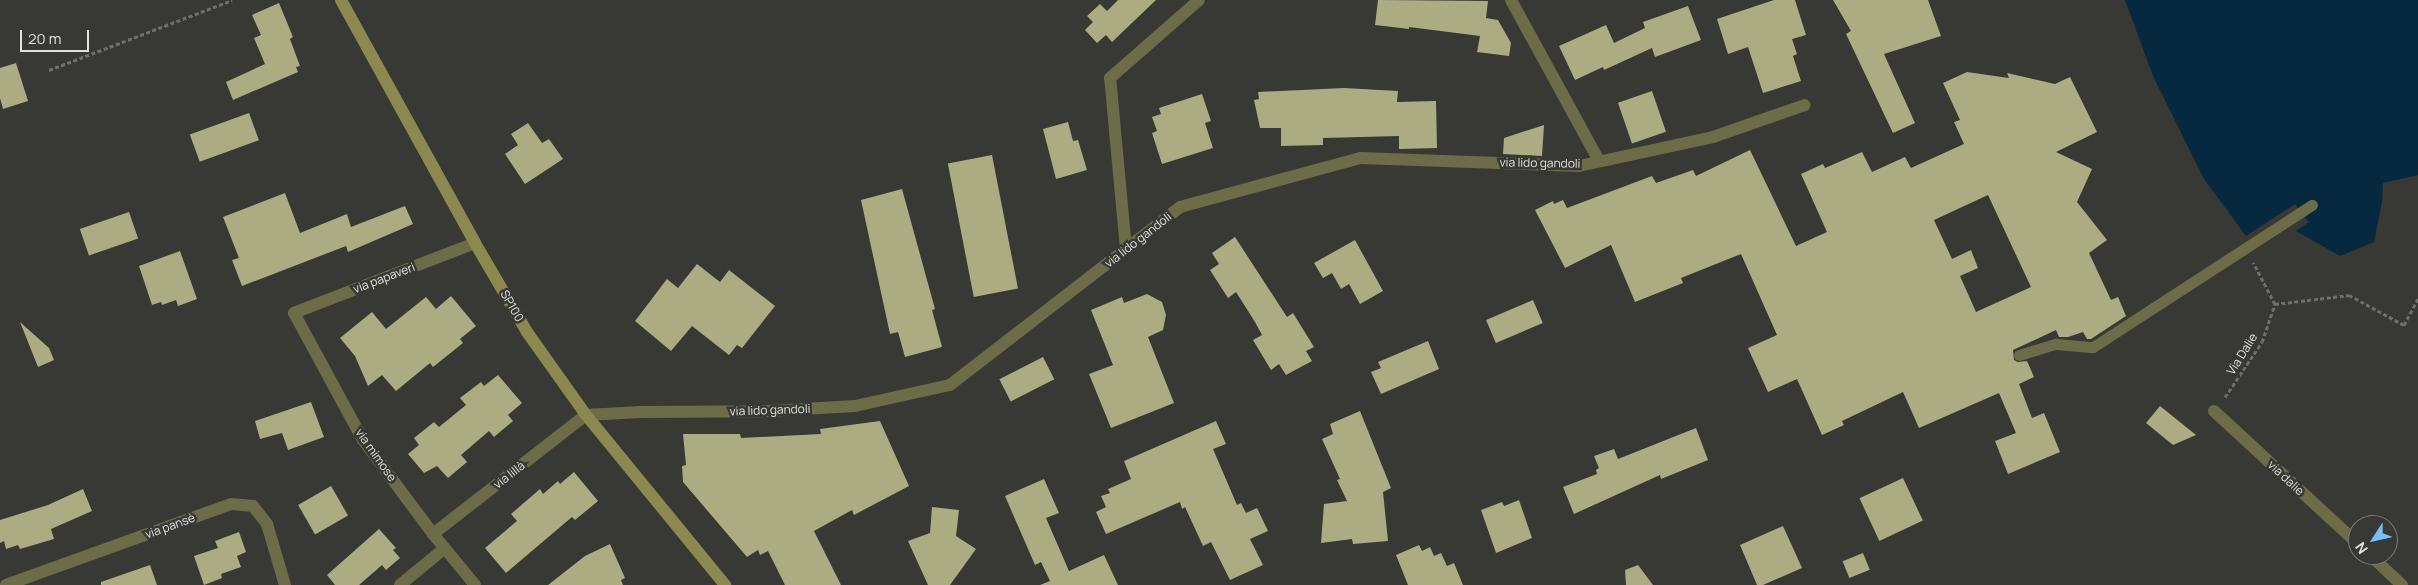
<!DOCTYPE html>
<html>
<head>
<meta charset="utf-8">
<style>
  body { margin:0 }
  #map { position:relative; width:2418px; height:585px; overflow:hidden; background:#383834; font-family:Manrope,sans-serif }
  div>[style] { position:absolute }
  .water>* { inset:0; background:#062940 }
  .building>* { inset:0; background:#acac83; transform-origin:0 0 }
  .path>* { height:3px; margin-top:-1.5px; transform-origin:0; background:repeating-linear-gradient(90deg,#6e6e6b 0 4px,transparent 0 6.5px) }
  .lane>* { height:11px; margin:-5.5px; padding:0 5.5px; transform-origin:5.5px; border-radius:5.5px; background:#6d6c48 }
  .street>* { height:12px; margin:-6px; padding:0 6px; transform-origin:6px; border-radius:6px; background:#6d6c48 }
  .secondary>* { height:12px; margin:-6px; padding:0 6px; transform-origin:6px; border-radius:6px; background:#8b894f }
  span { translate:-50% -50%; white-space:nowrap; text-align:center; line-height:1.15; -webkit-text-stroke:5px #383834; paint-order:stroke }
  .street-label { font-size:12px; color:#e1e1df }
  .north { position:absolute; left:2348px; top:515px; width:50px; height:50px; box-sizing:border-box; background:#383834; border:1px solid #7c7c78; border-radius:50%; rotate:235deg; font-size:14px; font-weight:700; line-height:20px; text-align:center; color:#e1e1df }
  .north::after { content:''; display:block; margin:auto; width:18px; height:22px; background:#76c0f7; clip-path:polygon(50% 0,100% 100%,50% 72%,0 100%) }
  .scale { position:absolute; left:20px; top:30px; width:69px; height:22px; box-sizing:border-box; border:2px solid #e1e1df; border-top:0; padding-left:6px; font-size:15px; line-height:18px; white-space:nowrap; color:#e1e1df; -webkit-text-stroke:4px #383834; paint-order:stroke }
</style>
</head>
<body>
<div id="map">
  <div class="water">
    <div style="clip-path:polygon(2125px 0,2418px 0,2418px 175px,2383px 183px,2382px 202px,2374px 242px,2340px 256px,2296px 231px,2309px 222px,2295px 204px,2246px 236px,2204px 179px,2153px 76px)"></div>
  </div>
  <div class="building">
    <div style="clip-path:polygon(1118px 0,1156px 0,1112px 42px,1106px 35px,1097px 43px,1085px 30px,1093px 22px,1087px 16px,1100px 4px,1107px 11px)"></div>
    <div style="clip-path:polygon(1378px 0,1488px 1px,1486px 18px,1498px 20px,1511px 43px,1509px 56px,1477px 52px,1480px 36px,1409px 27px,1409px 29px,1375px 25px)"></div>
    <div style="clip-path:polygon(1774px 0,1795px 0,1806px 35px,1792px 39px,1797px 54px,1793px 56px,1801px 81px,1763px 93px,1748px 47px,1728px 54px,1717px 19px)"></div>
    <div style="clip-path:polygon(1833px 0,1928px 0,1941px 36px,1884px 54px,1915px 123px,1893px 133px,1846px 34px,1851px 31px)"></div>
    <div style="clip-path:polygon(279px 3px,293px 37px,290px 39px,300px 66px,296px 67px,298px 72px,233px 100px,226px 82px,265px 64px,254px 38px,261px 35px,252px 15px)"></div>
    <div style="clip-path:polygon(1688px 6px,1701px 40px,1655px 57px,1652px 48px,1604px 70px,1603px 67px,1575px 80px,1559px 46px,1606px 25px,1614px 43px,1645px 28px,1643px 22px)"></div>
    <div style="clip-path:polygon(16px 63px,28px 101px,3px 109px,0 98px,0 68px)"></div>
    <div style="clip-path:polygon(evenodd,1967px 72px,2009px 78px,2007px 73px,2055px 84px,2070px 77px,2097px 132px,2056px 152px,2092px 169px,2077px 202px,2107px 240px,2089px 253px,2111px 300px,2118px 297px,2126px 316px,2091px 339px,2087px 339px,2083px 332px,2068px 337px,2059px 337px,2056px 330px,2013px 350px,2014px 360px,2018px 362px,2027px 361px,2034px 377px,2019px 384px,2032px 418px,2044px 413px,2060px 452px,2008px 474px,1995px 441px,2016px 433px,1999px 393px,1919px 428px,1903px 392px,1842px 421px,1844px 425px,1822px 435px,1797px 379px,1768px 392px,1748px 348px,1777px 335px,1741px 254px,1681px 278px,1683px 283px,1635px 302px,1611px 245px,1565px 268px,1535px 210px,1553px 201px,1554px 204px,1563px 200px,1567px 208px,1652px 176px,1656px 183px,1693px 170px,1696px 176px,1750px 150px,1796px 246px,1827px 232px,1801px 174px,1823px 164px,1825px 168px,1862px 152px,1872px 172px,1905px 157px,1911px 168px,1964px 144px,1954px 122px,1960px 120px,1943px 83px,1967px 72px,1988px 195px,2031px 287px,1976px 312px,1960px 276px,1978px 268px,1971px 250px,1952px 259px,1934px 220px,1988px 195px)"></div>
    <div style="clip-path:polygon(1344px 88px,1398px 91px,1397px 102px,1436px 101px,1437px 148px,1399px 149px,1399px 136px,1323px 138px,1323px 145px,1281px 146px,1281px 128px,1260px 128px,1254px 100px,1259px 99px,1258px 92px)"></div>
    <div style="left:1652px;top:91px;width:43px;height:36px;rotate:71deg"></div>
    <div style="clip-path:polygon(1202px 94px,1211px 121px,1205px 123px,1213px 148px,1162px 164px,1152px 133px,1157px 131px,1152px 117px,1161px 114px,1159px 108px)"></div>
    <div style="left:249px;top:113px;width:29px;height:63px;rotate:70deg"></div>
    <div style="clip-path:polygon(1068px 122px,1073px 141px,1078px 140px,1087px 170px,1056px 179px,1043px 129px)"></div>
    <div style="clip-path:polygon(528px 123px,542px 143px,549px 139px,563px 159px,525px 184px,505px 154px,518px 145px,511px 134px)"></div>
    <div style="clip-path:polygon(1544px 125px,1542px 156px,1503px 154px,1504px 138px)"></div>
    <div style="left:992px;top:155px;width:136px;height:45px;rotate:79deg"></div>
    <div style="clip-path:polygon(902px 189px,935px 309px,932px 310px,942px 347px,905px 357px,898px 332px,890px 334px,861px 200px)"></div>
    <div style="clip-path:polygon(285px 193px,300px 233px,347px 214px,351px 227px,405px 206px,413px 224px,348px 252px,346px 246px,242px 286px,232px 260px,239px 258px,223px 217px)"></div>
    <div style="left:129px;top:212px;width:28px;height:52px;rotate:71deg"></div>
    <div style="clip-path:polygon(1235px 237px,1287px 317px,1293px 313px,1314px 347px,1306px 351px,1312px 361px,1286px 375px,1279px 364px,1271px 370px,1253px 340px,1262px 335px,1255px 322px,1236px 292px,1228px 298px,1210px 270px,1219px 264px,1212px 253px)"></div>
    <div style="clip-path:polygon(1355px 240px,1383px 291px,1360px 304px,1349px 284px,1341px 289px,1332px 273px,1323px 278px,1314px 263px)"></div>
    <div style="clip-path:polygon(180px 251px,197px 299px,178px 306px,176px 300px,162px 305px,161px 302px,152px 305px,139px 266px)"></div>
    <div style="clip-path:polygon(697px 264px,720px 282px,729px 270px,775px 306px,742px 348px,737px 345px,729px 355px,692px 326px,671px 351px,635px 321px,667px 279px,678px 288px)"></div>
    <div style="clip-path:polygon(1147px 294px,1162px 302px,1166px 315px,1163px 330px,1148px 337px,1174px 403px,1111px 428px,1089px 374px,1113px 365px,1091px 310px,1122px 297px,1124px 303px)"></div>
    <div style="clip-path:polygon(451px 296px,476px 326px,460px 339px,463px 343px,433px 367px,430px 363px,396px 391px,382px 375px,368px 386px,355px 356px,340px 338px,372px 312px,386px 329px,426px 297px,436px 309px)"></div>
    <div style="left:1533px;top:300px;width:25px;height:51px;rotate:67deg"></div>
    <div style="clip-path:polygon(20px 322px,49px 348px,54px 360px,38px 367px)"></div>
    <div style="clip-path:polygon(1428px 341px,1439px 369px,1381px 394px,1371px 372px,1381px 368px,1378px 362px)"></div>
    <div style="left:1043px;top:357px;width:25px;height:49px;rotate:63deg"></div>
    <div style="clip-path:polygon(498px 375px,522px 403px,508px 415px,513px 421px,494px 437px,489px 431px,461px 455px,467px 462px,448px 478px,437px 466px,424px 473px,408px 454px,419px 445px,414px 438px,434px 422px,439px 427px,466px 405px,460px 398px,481px 382px,484px 386px)"></div>
    <div style="clip-path:polygon(311px 402px,324px 437px,288px 450px,282px 433px,260px 439px,255px 421px)"></div>
    <div style="clip-path:polygon(2160px 406px,2196px 435px,2173px 445px,2146px 423px)"></div>
    <div style="clip-path:polygon(1360px 411px,1391px 488px,1383px 492px,1388px 541px,1353px 544px,1352px 539px,1321px 543px,1324px 504px,1347px 501px,1337px 480px,1340px 479px,1322px 439px,1333px 434px,1330px 424px)"></div>
    <div style="clip-path:polygon(880px 421px,909px 486px,854px 515px,852px 510px,814px 531px,841px 585px,785px 585px,768px 551px,760px 555px,758px 550px,747px 557px,683px 482px,682px 466px,686px 465px,683px 434px,740px 434px,741px 438px,821px 434px,820px 429px)"></div>
    <div style="clip-path:polygon(1216px 421px,1226px 444px,1213px 449px,1237px 505px,1241px 503px,1246px 513px,1257px 508px,1268px 531px,1250px 539px,1263px 565px,1230px 580px,1211px 542px,1203px 546px,1185px 507px,1182px 509px,1180px 502px,1106px 534px,1096px 512px,1106px 507px,1101px 496px,1110px 493px,1108px 489px,1131px 479px,1124px 461px)"></div>
    <div style="clip-path:polygon(1696px 428px,1708px 460px,1661px 479px,1660px 475px,1574px 514px,1563px 487px,1597px 474px,1596px 470px,1599px 468px,1594px 456px,1614px 449px,1618px 459px)"></div>
    <div style="clip-path:polygon(574px 472px,598px 501px,575px 520px,572px 517px,506px 573px,485px 548px,517px 521px,511px 514px,540px 489px,543px 494px,558px 481px,560px 484px)"></div>
    <div style="left:1903px;top:478px;width:47px;height:48px;rotate:65deg"></div>
    <div style="clip-path:polygon(1044px 479px,1059px 513px,1046px 518px,1069px 571px,1104px 555px,1118px 585px,1040px 585px,1050px 581px,1041px 562px,1035px 565px,1005px 496px)"></div>
    <div style="left:331px;top:486px;width:34px;height:38px;rotate:60deg"></div>
    <div style="clip-path:polygon(83px 489px,92px 511px,51px 529px,54px 539px,20px 549px,18px 545px,6px 549px,4px 541px,0 543px,0 520px,48px 505px)"></div>
    <div style="clip-path:polygon(1519px 500px,1532px 538px,1496px 553px,1481px 510px,1502px 502px,1504px 506px)"></div>
    <div style="clip-path:polygon(932px 507px,959px 510px,956px 536px,976px 549px,950px 585px,928px 585px,908px 541px,930px 533px)"></div>
    <div style="clip-path:polygon(1783px 526px,1802px 568px,1763px 585px,1757px 585px,1740px 545px)"></div>
    <div style="clip-path:polygon(379px 529px,396px 548px,393px 550px,400px 558px,386px 570px,382px 565px,359px 585px,335px 585px,327px 575px)"></div>
    <div style="clip-path:polygon(239px 532px,246px 552px,237px 556px,241px 567px,221px 574px,222px 578px,204px 585px,194px 556px,218px 548px,215px 541px)"></div>
    <div style="clip-path:polygon(610px 544px,625px 578px,621px 580px,623px 585px,548px 585px,585px 556px)"></div>
    <div style="clip-path:polygon(1419px 545px,1422px 551px,1430px 547px,1434px 556px,1441px 553px,1447px 566px,1454px 563px,1463px 585px,1408px 585px,1396px 555px)"></div>
    <div style="left:1863px;top:553px;width:18px;height:22px;rotate:68deg"></div>
    <div style="clip-path:polygon(150px 565px,157px 585px,101px 585px,101px 582px)"></div>
    <div style="clip-path:polygon(1638px 565px,1653px 585px,1626px 585px,1625px 570px)"></div>
  </div>
  <div class="path">
    <div style="left:49px;top:70px;width:196px;rotate:-20.9deg"></div>
    <div style="left:2275px;top:304px;width:75px;rotate:-6.9deg"></div>
    <div style="left:2349px;top:295px;width:63px;rotate:28.6deg"></div>
    <div style="left:2404px;top:325px;width:30px;rotate:-62deg"></div>
    <div style="left:2225px;top:397px;width:66px;rotate:-56.1deg"></div>
    <div style="left:2262px;top:342px;width:40px;rotate:-71.1deg"></div>
    <div style="left:2275px;top:304px;width:47px;rotate:-117.6deg"></div>
  </div>
  <div class="lane">
    <div style="left:2019px;top:355px;width:39px;rotate:-17deg"></div>
    <div style="left:2056px;top:344px;width:37px;rotate:5deg"></div>
    <div style="left:2093px;top:347px;width:261px;rotate:-33deg"></div>
  </div>
  <div class="street">
    <div style="left:1511px;top:0;width:183px;rotate:61.3deg"></div>
    <div style="left:475px;top:243px;width:194px;rotate:158.9deg"></div>
    <div style="left:294px;top:313px;width:145px;rotate:61.5deg"></div>
    <div style="left:363px;top:440px;width:117px;rotate:53.3deg"></div>
    <div style="left:433px;top:534px;width:66px;rotate:50.5deg"></div>
    <div style="left:1126px;top:249px;width:172px;rotate:-95.3deg"></div>
    <div style="left:1110px;top:78px;width:118px;rotate:-41.2deg"></div>
    <div style="left:2214px;top:411px;width:196px;rotate:42.7deg"></div>
    <div style="left:433px;top:534px;width:194px;rotate:-37.9deg"></div>
    <div style="left:586px;top:415px;width:55px;rotate:-3.1deg"></div>
    <div style="left:641px;top:412px;width:128px;rotate:-0.4deg"></div>
    <div style="left:769px;top:411px;width:86px;rotate:-3.3deg"></div>
    <div style="left:855px;top:406px;width:97px;rotate:-12.5deg"></div>
    <div style="left:950px;top:385px;width:291px;rotate:-37.7deg"></div>
    <div style="left:1180px;top:207px;width:187px;rotate:-15.2deg"></div>
    <div style="left:1360px;top:158px;width:219px;rotate:2.1deg"></div>
    <div style="left:1579px;top:166px;width:137px;rotate:-12.2deg"></div>
    <div style="left:1713px;top:137px;width:97px;rotate:-19.2deg"></div>
    <div style="left:2370px;top:555px;width:44px;rotate:43.2deg"></div>
    <div style="left:6px;top:585px;width:239px;rotate:-19.8deg"></div>
    <div style="left:231px;top:504px;width:22px;rotate:5deg"></div>
    <div style="left:253px;top:506px;width:23px;rotate:52deg"></div>
    <div style="left:267px;top:524px;width:64px;rotate:73.6deg"></div>
    <div style="left:400px;top:585px;width:58px;rotate:-39.4deg"></div>
  </div>
  <div class="secondary">
    <div style="left:341px;top:0;width:277px;rotate:61.1deg"></div>
    <div style="left:475px;top:243px;width:103px;rotate:59.7deg"></div>
    <div style="left:527px;top:332px;width:102px;rotate:54.6deg"></div>
    <div style="left:586px;top:415px;width:220px;rotate:50.7deg"></div>
  </div>
  <div class="street-label">
    <span style="left:1540px;top:163px;rotate:1deg">via lido gandoli</span>
    <span style="left:1138px;top:240px;rotate:-38deg">via lido gandoli</span>
    <span style="left:384px;top:278px;rotate:-21deg">via papaveri</span>
    <span style="left:512px;top:306px;rotate:60deg">SP100</span>
    <span style="left:2242px;top:354px;rotate:-58deg">Via Dalie</span>
    <span style="left:770px;top:410px;rotate:-2deg">via lido gandoli</span>
    <span style="left:376px;top:455px;rotate:55deg">via mimose</span>
    <span style="left:509px;top:475px;rotate:-38deg">via lillà</span>
    <span style="left:2286px;top:478px;rotate:43deg">via dalie</span>
    <span style="left:170px;top:526px;rotate:-20deg">via pansè</span>
  </div>
  <div class="north">N</div>
  <div class="scale">20 m</div>
</div>
</body>
</html>
